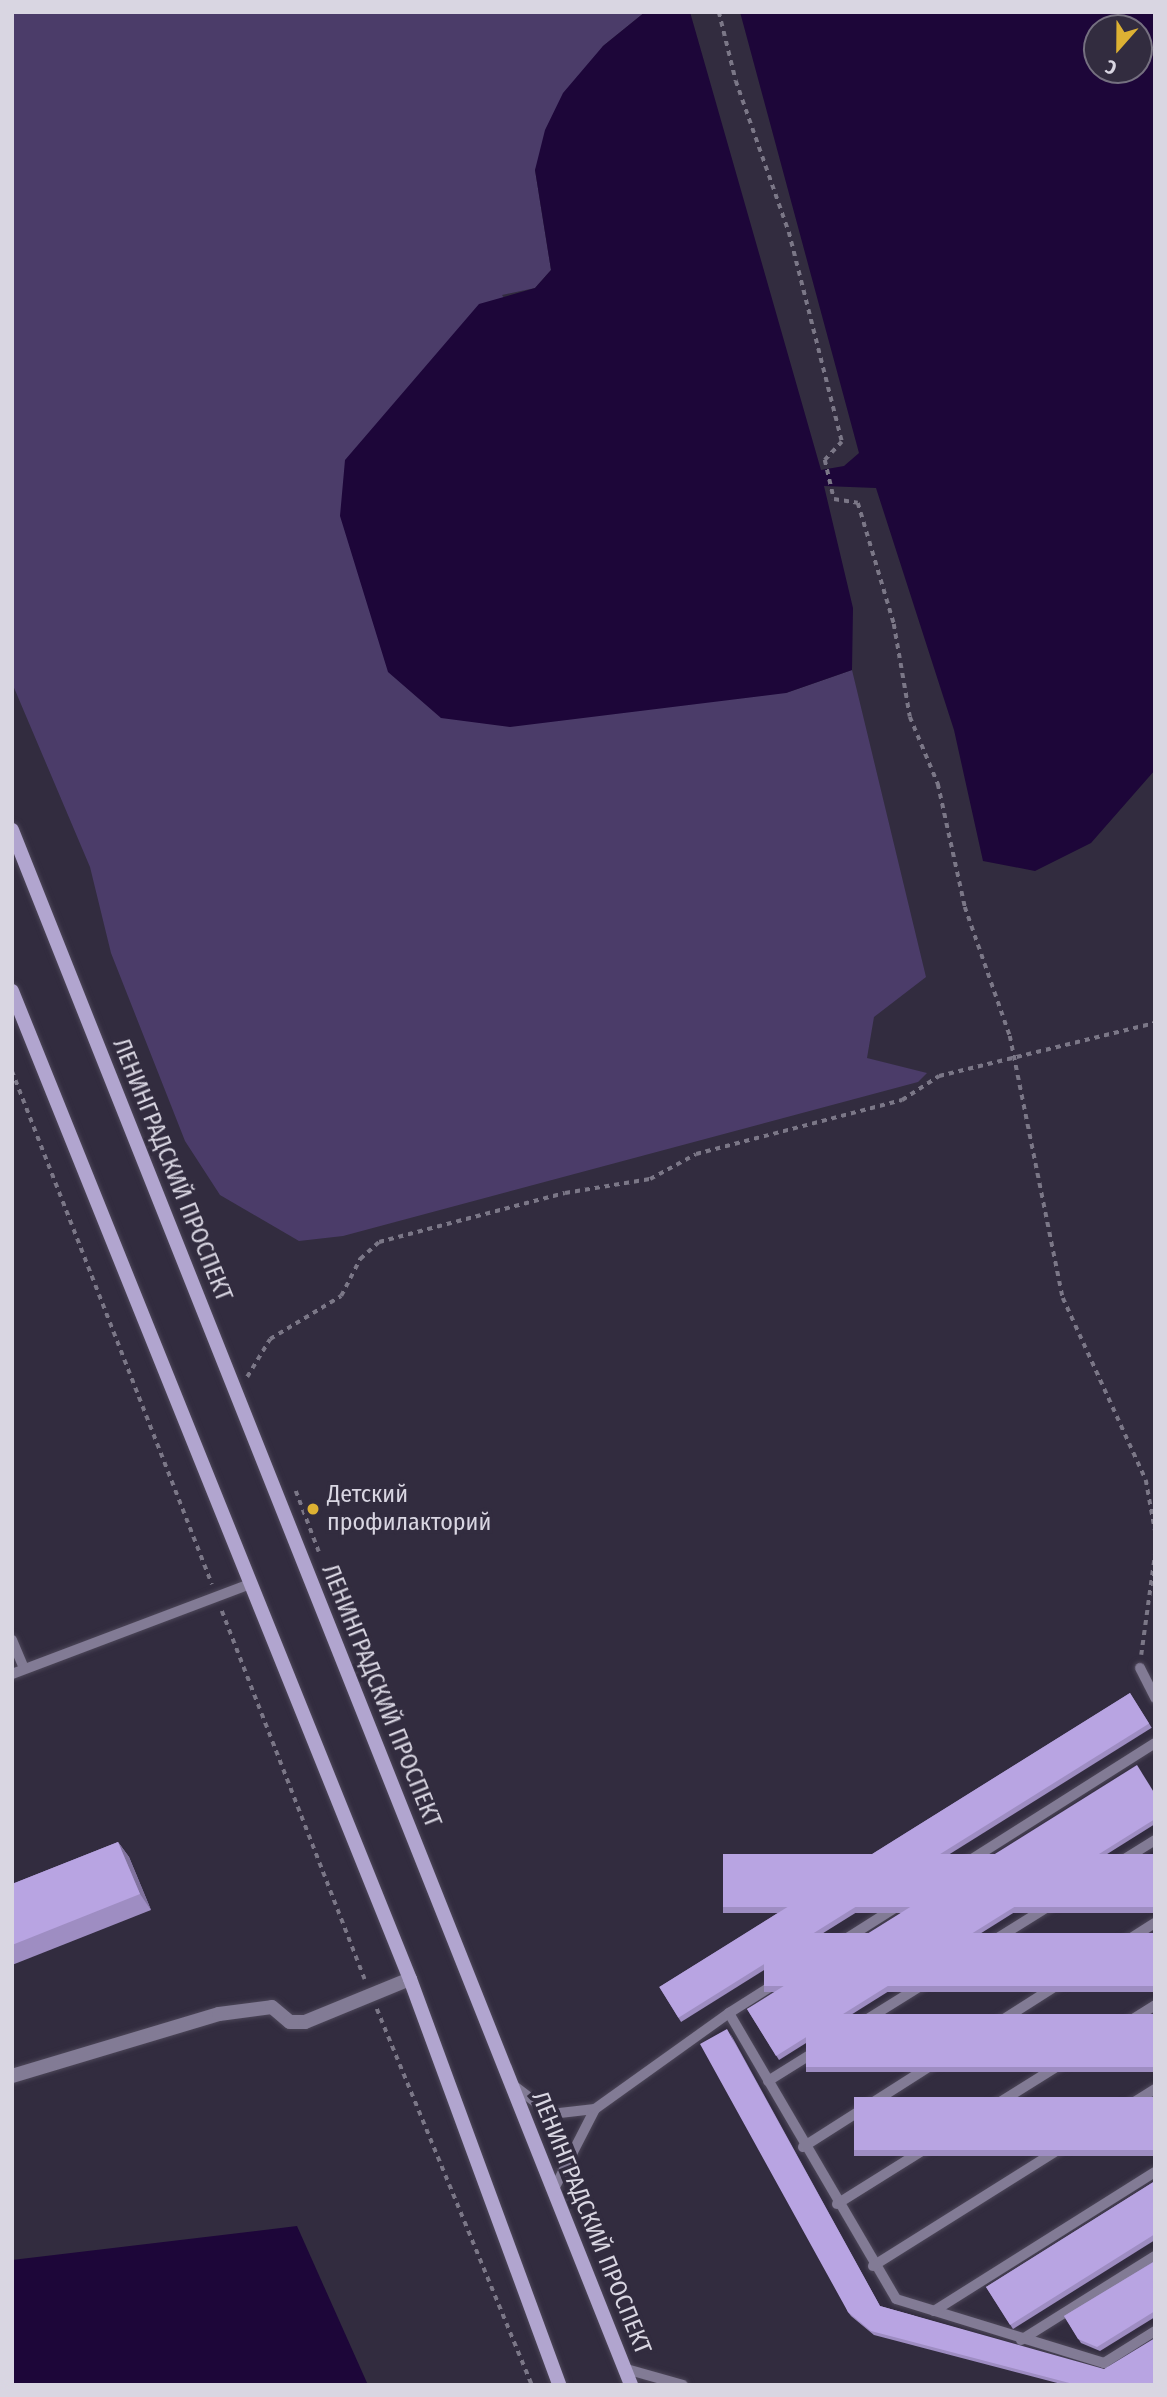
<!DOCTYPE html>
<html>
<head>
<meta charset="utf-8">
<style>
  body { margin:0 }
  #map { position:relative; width:1167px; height:2397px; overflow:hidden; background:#322c3f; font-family:"Fira Sans Condensed",sans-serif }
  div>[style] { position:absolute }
  .green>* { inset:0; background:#4b3c69 }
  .water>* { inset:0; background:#1d0639 }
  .path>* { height:3.5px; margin-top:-1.75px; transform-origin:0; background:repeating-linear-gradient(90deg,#7b7787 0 5px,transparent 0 10px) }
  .roads { filter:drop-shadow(0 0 2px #4d4759) drop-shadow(0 0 2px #4d4759) }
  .service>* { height:10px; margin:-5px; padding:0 5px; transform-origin:5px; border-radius:5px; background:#827b95 }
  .minor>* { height:14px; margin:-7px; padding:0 7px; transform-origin:7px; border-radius:7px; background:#827b95 }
  .secondary>* { height:14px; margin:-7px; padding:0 7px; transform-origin:7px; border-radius:7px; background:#b1a5cf }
  .wall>* { inset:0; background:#9e8dc2; transform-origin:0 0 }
  .shaded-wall>* { inset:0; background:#81739e }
  .building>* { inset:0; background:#b8a4e2; transform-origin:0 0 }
  .dots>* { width:19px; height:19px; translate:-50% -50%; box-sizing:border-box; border:4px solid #322c3f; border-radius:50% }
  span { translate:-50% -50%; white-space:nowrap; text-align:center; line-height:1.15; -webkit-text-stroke:7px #322c3f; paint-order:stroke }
  .street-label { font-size:24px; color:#d9d6e2 }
  .poi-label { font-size:24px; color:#d9d6e2 }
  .left { translate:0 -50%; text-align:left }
  .frame { position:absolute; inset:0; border:14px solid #d9d6e2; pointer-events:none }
  .north { position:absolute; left:1083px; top:14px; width:70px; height:70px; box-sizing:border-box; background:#322c3f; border:2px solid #757080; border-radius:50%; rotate:201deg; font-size:19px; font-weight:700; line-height:28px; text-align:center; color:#d9d6e2 }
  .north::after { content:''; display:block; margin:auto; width:24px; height:32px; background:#ddb133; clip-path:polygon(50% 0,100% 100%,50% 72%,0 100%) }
</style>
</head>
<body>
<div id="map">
  <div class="green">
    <div style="clip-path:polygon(12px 12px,645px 12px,603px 46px,535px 170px,551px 270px,535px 288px,502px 295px,786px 693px,852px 670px,926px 977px,874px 1017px,867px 1058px,927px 1073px,918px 1082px,343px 1236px,299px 1241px,220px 1195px,185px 1141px,111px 953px,90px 867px,12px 683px)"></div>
  </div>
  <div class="water">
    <div style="clip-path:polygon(evenodd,645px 12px,690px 12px,821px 470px,844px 466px,859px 453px,740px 12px,1155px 12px,1155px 770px,1091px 843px,1035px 871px,983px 861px,954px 730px,876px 488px,824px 486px,853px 608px,852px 670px,786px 693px,510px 727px,441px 718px,388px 672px,340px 516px,345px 460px,479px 304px,535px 288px,551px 270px,535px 170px,545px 130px,563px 93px,603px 46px,645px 12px,1097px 28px,1139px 28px,1139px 70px,1097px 70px,1097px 28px)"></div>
    <div style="clip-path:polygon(297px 2226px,368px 2385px,12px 2385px,12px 2260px)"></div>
  </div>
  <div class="path">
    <div style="left:719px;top:12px;width:71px;rotate:76.2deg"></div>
    <div style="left:736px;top:81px;width:160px;rotate:70.7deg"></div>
    <div style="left:789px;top:232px;width:217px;rotate:75.8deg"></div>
    <div style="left:842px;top:442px;width:25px;rotate:133deg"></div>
    <div style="left:825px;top:460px;width:40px;rotate:77deg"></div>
    <div style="left:834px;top:499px;width:24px;rotate:9deg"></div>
    <div style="left:858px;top:503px;width:126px;rotate:73.4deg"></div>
    <div style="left:894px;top:624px;width:94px;rotate:80.2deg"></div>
    <div style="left:910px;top:717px;width:73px;rotate:67.3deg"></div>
    <div style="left:938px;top:784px;width:126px;rotate:77.6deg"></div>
    <div style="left:965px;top:907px;width:137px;rotate:70.8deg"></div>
    <div style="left:1010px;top:1036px;width:267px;rotate:78.6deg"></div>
    <div style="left:1063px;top:1298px;width:200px;rotate:65.5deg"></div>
    <div style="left:1146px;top:1480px;width:51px;rotate:79.8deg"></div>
    <div style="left:12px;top:1071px;width:551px;rotate:68.7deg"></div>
    <div style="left:247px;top:1377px;width:44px;rotate:-58.8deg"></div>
    <div style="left:270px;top:1339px;width:83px;rotate:-31.2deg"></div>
    <div style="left:341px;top:1296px;width:42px;rotate:-62.8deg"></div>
    <div style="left:360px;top:1259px;width:25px;rotate:-42deg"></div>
    <div style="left:379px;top:1242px;width:192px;rotate:-14.8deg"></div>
    <div style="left:565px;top:1193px;width:86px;rotate:-9.4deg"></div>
    <div style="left:650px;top:1179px;width:52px;rotate:-28.5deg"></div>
    <div style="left:696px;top:1154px;width:213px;rotate:-14.7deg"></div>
    <div style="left:902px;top:1100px;width:44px;rotate:-33deg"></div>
    <div style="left:939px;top:1076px;width:222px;rotate:-13.8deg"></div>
    <div style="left:296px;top:1491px;width:65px;rotate:69.3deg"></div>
    <div style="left:222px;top:1611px;width:395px;rotate:68.8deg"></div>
    <div style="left:1141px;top:1655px;width:103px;rotate:-82.2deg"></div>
    <div style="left:377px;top:2009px;width:407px;rotate:67.6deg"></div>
  </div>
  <div class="roads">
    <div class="service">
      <div style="left:12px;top:1640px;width:30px;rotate:67deg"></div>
      <div style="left:1140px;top:1668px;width:34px;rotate:63deg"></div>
      <div style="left:12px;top:1674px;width:251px;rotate:-20.7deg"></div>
      <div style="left:729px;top:2013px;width:504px;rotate:-32.37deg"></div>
      <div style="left:768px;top:2081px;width:456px;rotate:-31.9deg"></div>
      <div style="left:513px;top:2085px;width:48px;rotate:37.3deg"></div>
      <div style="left:551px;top:2114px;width:44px;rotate:-6.5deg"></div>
      <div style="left:803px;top:2147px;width:417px;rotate:-32.5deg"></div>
      <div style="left:553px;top:2191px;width:92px;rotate:-62.9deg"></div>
      <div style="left:595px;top:2109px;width:165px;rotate:-35.6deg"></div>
      <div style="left:729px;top:2013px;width:331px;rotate:59.7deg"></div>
      <div style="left:896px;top:2299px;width:218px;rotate:17.1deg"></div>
      <div style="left:1104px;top:2363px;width:60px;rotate:-32.1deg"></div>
      <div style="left:837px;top:2204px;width:375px;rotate:-32deg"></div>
      <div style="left:873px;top:2266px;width:333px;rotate:-32.1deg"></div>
      <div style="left:934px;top:2311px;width:261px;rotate:-32.2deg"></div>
      <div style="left:1021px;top:2340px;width:158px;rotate:-32.1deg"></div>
      <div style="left:626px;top:2369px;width:59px;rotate:15.7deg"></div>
    </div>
    <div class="minor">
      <div style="left:12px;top:2076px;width:216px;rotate:-16.7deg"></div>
      <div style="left:219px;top:2014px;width:53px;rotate:-7.5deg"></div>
      <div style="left:272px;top:2007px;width:23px;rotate:40deg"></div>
      <div style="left:290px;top:2022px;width:15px"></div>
      <div style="left:305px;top:2022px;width:113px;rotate:-22.3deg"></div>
    </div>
    <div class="secondary">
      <div style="left:12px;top:830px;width:1674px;rotate:68.29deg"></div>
      <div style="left:12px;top:991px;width:1065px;rotate:68.06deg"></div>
      <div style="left:410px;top:1979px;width:432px;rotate:69.8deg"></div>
    </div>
  </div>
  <div class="wall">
    <div style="left:1130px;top:1693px;width:41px;height:555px;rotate:58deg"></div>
    <div style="clip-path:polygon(1155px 1793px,1155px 1824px,779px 2060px,747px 2009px)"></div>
    <div style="clip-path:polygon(118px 1842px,129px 1857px,151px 1910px,12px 1965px,12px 1884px)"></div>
    <div style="left:1155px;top:1854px;width:59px;height:432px;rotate:90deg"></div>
    <div style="left:1155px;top:1933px;width:59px;height:391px;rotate:90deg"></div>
    <div style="left:1155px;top:2014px;width:58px;height:349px;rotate:90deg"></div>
    <div style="clip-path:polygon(730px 2033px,880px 2306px,1155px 2385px,1065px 2385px,874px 2335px,851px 2316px,848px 2312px)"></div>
    <div style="left:1155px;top:2097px;width:59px;height:301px;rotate:90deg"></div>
    <div style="clip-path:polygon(1155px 2181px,1155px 2240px,1013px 2329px,986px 2287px)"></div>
    <div style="clip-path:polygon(1155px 2261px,1155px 2317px,1100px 2351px,1081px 2343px,1064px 2316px)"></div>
  </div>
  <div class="shaded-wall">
    <div style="clip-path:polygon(118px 1842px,129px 1857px,151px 1910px,140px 1894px)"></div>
  </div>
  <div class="building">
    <div style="left:1130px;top:1693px;width:36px;height:555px;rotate:58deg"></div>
    <div style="clip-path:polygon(1137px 1765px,1155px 1794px,1155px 1819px,776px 2056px,747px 2009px)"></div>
    <div style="clip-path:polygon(118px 1842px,140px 1894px,12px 1945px,12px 1884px)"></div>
    <div style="left:1155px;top:1854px;width:53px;height:432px;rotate:90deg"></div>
    <div style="left:1155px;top:1933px;width:53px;height:391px;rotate:90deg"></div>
    <div style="left:1155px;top:2014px;width:53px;height:349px;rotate:90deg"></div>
    <div style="clip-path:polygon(727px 2029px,880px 2306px,1104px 2369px,1155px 2338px,1155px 2385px,1077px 2385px,871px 2331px,848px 2312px,700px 2044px)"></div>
    <div style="left:1155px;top:2097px;width:53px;height:301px;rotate:90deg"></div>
    <div style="clip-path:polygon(1155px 2181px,1155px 2234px,1010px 2325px,986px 2287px)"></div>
    <div style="clip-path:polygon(1155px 2261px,1155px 2311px,1097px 2347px,1078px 2339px,1064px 2316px)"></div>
  </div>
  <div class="dots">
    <div style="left:313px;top:1509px;background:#ddb133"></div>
  </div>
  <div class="street-label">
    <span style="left:172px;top:1170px;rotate:68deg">ЛЕНИНГРАДСКИЙ ПРОСПЕКТ</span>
    <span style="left:381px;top:1696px;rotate:68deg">ЛЕНИНГРАДСКИЙ ПРОСПЕКТ</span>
    <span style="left:591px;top:2223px;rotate:68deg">ЛЕНИНГРАДСКИЙ ПРОСПЕКТ</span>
  </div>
  <div class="poi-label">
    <span class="left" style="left:327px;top:1509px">Детский<br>профилакторий</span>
  </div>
  <div class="frame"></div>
  <div class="north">С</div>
</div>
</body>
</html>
